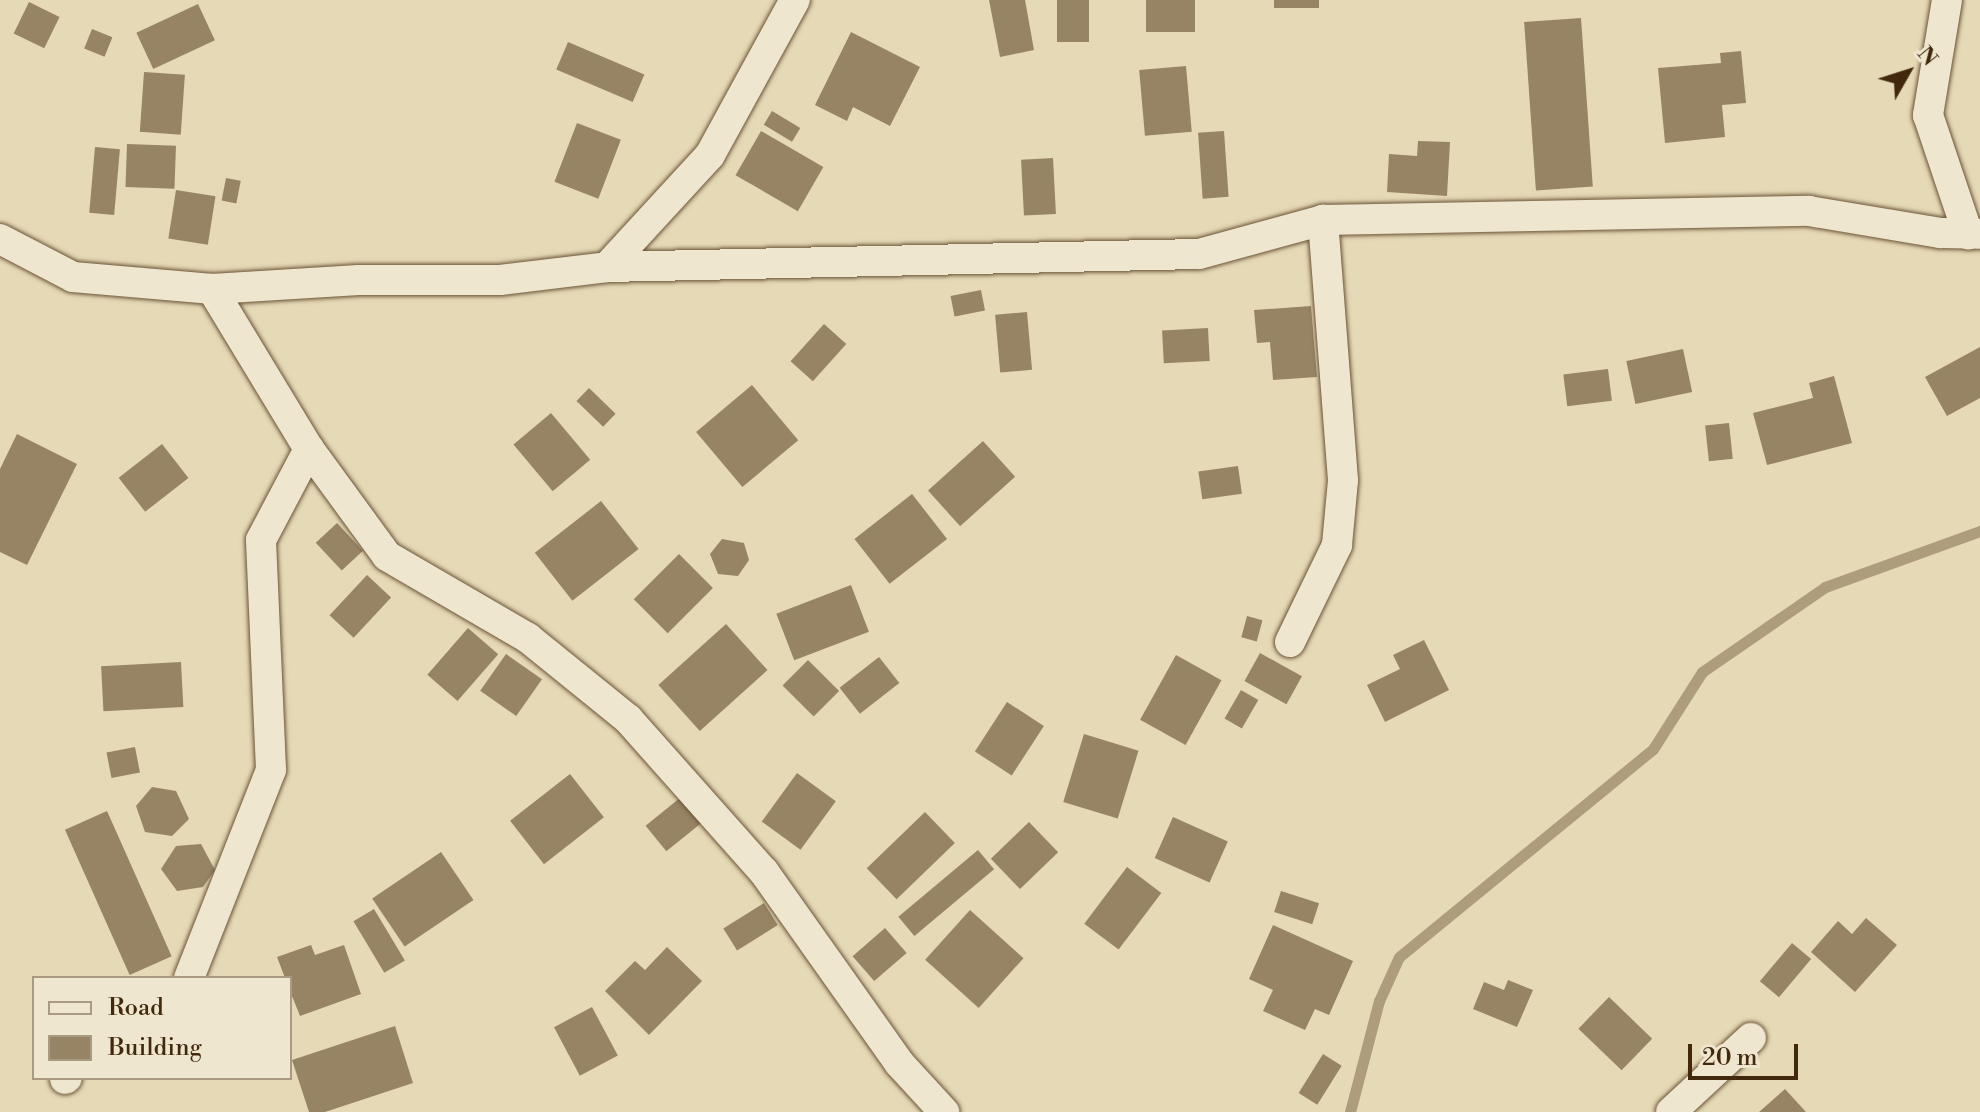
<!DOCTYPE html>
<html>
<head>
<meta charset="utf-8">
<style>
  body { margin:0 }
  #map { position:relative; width:1980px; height:1112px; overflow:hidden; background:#e6d9b6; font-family:"Libre Bodoni",serif }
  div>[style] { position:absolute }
  .stream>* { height:11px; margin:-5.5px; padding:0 5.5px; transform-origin:5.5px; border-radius:5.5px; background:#ae9d7d }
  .building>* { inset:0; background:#978465; transform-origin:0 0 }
  .roads { filter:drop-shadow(0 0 2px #6b5437) drop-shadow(0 0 2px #6b5437) }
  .minor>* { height:30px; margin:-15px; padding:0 15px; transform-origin:15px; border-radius:15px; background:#efe6d0 }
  span { translate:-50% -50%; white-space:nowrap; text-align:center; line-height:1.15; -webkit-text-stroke:6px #efe6d0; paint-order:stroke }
  .legend { position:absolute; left:32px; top:976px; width:260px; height:104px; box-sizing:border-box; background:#efe6d0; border:2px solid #aa9a82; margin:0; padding:10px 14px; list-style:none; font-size:24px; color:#42280d }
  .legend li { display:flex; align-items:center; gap:16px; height:40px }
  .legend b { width:40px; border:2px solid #aa9a82 }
  .north { position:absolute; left:1868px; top:32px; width:80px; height:80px; -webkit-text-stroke:6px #efe6d0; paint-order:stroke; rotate:51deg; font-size:22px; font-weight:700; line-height:32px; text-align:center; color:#42280d }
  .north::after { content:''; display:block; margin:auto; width:28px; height:36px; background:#42280d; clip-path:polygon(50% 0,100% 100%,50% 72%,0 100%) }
  .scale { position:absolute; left:1688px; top:1044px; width:110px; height:36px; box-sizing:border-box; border:4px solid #42280d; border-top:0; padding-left:10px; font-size:24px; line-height:28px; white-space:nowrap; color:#42280d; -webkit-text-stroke:6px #efe6d0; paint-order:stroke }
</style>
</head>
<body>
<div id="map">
  <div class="stream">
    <div style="left:1350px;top:1112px;width:115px;rotate:-75.4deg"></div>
    <div style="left:1379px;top:1001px;width:48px;rotate:-65.6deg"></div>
    <div style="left:1399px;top:957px;width:328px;rotate:-39.3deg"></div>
    <div style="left:1653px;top:749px;width:91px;rotate:-57.5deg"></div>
    <div style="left:1702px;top:672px;width:150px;rotate:-34.6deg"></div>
    <div style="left:1825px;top:587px;width:165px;rotate:-19.9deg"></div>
  </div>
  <div class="building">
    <div style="clip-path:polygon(989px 0,1025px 0,1034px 50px,1000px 57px)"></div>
    <div style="left:1057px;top:0;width:32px;height:42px"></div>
    <div style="left:1146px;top:0;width:49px;height:32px"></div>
    <div style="left:1274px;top:0;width:45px;height:8px"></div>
    <div style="left:29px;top:2px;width:34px;height:35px;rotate:26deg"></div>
    <div style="left:198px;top:4px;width:40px;height:68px;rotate:65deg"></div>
    <div style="left:1581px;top:18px;width:169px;height:57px;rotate:86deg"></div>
    <div style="left:92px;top:29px;width:22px;height:21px;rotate:22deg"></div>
    <div style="clip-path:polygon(851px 32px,920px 67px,890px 126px,853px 107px,847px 121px,815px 105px)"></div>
    <div style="left:568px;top:42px;width:83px;height:30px;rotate:23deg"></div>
    <div style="clip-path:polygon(1741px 51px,1746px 103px,1722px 105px,1725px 137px,1665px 143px,1658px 68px,1721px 63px,1720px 53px)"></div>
    <div style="left:1186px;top:66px;width:66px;height:47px;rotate:85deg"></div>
    <div style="left:144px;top:72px;width:41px;height:60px;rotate:4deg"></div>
    <div style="left:772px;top:111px;width:33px;height:16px;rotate:31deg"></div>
    <div style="left:577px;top:123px;width:47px;height:63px;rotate:21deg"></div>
    <div style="left:761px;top:131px;width:72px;height:51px;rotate:30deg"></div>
    <div style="left:1224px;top:131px;width:66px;height:26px;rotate:86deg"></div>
    <div style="clip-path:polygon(1418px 141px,1450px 142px,1447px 196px,1387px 192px,1389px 154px,1417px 156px)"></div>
    <div style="left:127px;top:144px;width:49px;height:43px;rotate:2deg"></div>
    <div style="left:95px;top:147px;width:25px;height:66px;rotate:5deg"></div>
    <div style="left:1053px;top:158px;width:56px;height:32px;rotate:87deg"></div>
    <div style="left:226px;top:178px;width:15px;height:23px;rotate:11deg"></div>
    <div style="left:176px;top:190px;width:40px;height:49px;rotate:9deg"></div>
    <div style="left:981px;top:290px;width:21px;height:31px;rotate:79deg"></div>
    <div style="clip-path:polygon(1311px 306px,1317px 377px,1273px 380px,1270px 342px,1257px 343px,1254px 310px)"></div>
    <div style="left:1027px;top:312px;width:58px;height:32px;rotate:85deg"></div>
    <div style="left:824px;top:324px;width:30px;height:50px;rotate:42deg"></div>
    <div style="left:1208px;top:328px;width:33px;height:46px;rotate:87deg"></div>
    <div style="clip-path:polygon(1980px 347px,1980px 398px,1947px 416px,1925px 377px)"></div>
    <div style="left:1683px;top:349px;width:44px;height:58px;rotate:78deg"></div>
    <div style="left:1608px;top:369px;width:32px;height:45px;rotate:83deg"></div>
    <div style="clip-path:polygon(1834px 376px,1852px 443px,1767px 465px,1753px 413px,1813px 398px,1809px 383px)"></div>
    <div style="left:752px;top:385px;width:72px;height:73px;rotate:50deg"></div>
    <div style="left:589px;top:388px;width:37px;height:18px;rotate:44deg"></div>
    <div style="left:551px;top:413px;width:61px;height:49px;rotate:50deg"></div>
    <div style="left:1729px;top:423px;width:36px;height:24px;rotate:84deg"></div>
    <div style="clip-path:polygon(17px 434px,77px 464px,27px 565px,0 552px,0 469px)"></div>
    <div style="left:983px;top:441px;width:48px;height:74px;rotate:48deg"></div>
    <div style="left:162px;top:444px;width:43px;height:55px;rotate:52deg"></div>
    <div style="left:1238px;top:466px;width:28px;height:40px;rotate:82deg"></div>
    <div style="left:912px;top:494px;width:57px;height:73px;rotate:52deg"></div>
    <div style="left:601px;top:501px;width:61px;height:84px;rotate:52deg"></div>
    <div style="left:337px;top:523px;width:38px;height:29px;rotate:47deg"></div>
    <div style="clip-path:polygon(722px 539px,744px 543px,749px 560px,738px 576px,718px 574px,710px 554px)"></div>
    <div style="left:679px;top:554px;width:48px;height:64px;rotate:45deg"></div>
    <div style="left:367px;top:575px;width:33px;height:55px;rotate:43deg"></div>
    <div style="left:851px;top:585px;width:50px;height:80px;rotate:69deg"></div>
    <div style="left:1247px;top:616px;width:16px;height:22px;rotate:15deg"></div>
    <div style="left:726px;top:624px;width:62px;height:91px;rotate:48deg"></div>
    <div style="left:468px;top:628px;width:40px;height:62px;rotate:41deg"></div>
    <div style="clip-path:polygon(1424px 640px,1449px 690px,1385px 722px,1367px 685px,1400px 669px,1393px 655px)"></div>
    <div style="left:1260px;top:653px;width:48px;height:32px;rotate:29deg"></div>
    <div style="left:506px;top:654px;width:44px;height:45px;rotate:35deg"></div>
    <div style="left:1176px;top:655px;width:52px;height:74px;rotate:29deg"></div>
    <div style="left:879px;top:657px;width:33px;height:50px;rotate:52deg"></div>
    <div style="left:808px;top:660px;width:44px;height:36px;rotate:45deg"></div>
    <div style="left:181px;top:662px;width:45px;height:80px;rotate:87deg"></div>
    <div style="left:1241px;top:690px;width:20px;height:33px;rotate:30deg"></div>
    <div style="left:1007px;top:702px;width:44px;height:59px;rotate:33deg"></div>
    <div style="left:1084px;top:734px;width:57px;height:71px;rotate:17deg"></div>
    <div style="left:135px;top:747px;width:26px;height:29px;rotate:79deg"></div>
    <div style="left:797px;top:773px;width:48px;height:60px;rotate:36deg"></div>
    <div style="left:570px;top:774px;width:55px;height:76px;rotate:52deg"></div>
    <div style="clip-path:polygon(152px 787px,176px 791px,189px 819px,172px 836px,145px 832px,136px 806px)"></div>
    <div style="left:686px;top:793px;width:33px;height:52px;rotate:51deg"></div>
    <div style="left:107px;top:811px;width:159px;height:46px;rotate:66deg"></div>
    <div style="left:925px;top:812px;width:43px;height:81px;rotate:46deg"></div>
    <div style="left:1173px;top:817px;width:60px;height:45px;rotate:24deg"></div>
    <div style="left:1029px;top:822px;width:42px;height:53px;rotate:46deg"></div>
    <div style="clip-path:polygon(201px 844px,215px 870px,203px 887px,177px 891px,161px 869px,176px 846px)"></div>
    <div style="left:978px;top:850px;width:25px;height:104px;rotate:50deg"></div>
    <div style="left:441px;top:852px;width:58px;height:83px;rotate:56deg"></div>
    <div style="left:1127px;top:867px;width:43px;height:71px;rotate:37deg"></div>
    <div style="left:1281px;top:891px;width:40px;height:22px;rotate:18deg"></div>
    <div style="left:764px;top:903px;width:26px;height:48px;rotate:58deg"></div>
    <div style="left:374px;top:909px;width:60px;height:24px;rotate:59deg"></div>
    <div style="left:970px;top:910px;width:72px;height:67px;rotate:42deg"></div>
    <div style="clip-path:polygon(1866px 918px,1897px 945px,1855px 992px,1811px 952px,1838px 921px,1852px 934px)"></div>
    <div style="clip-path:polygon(1273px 925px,1353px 961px,1329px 1015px,1315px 1009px,1305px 1030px,1263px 1011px,1273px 990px,1249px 979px)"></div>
    <div style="left:885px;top:928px;width:33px;height:43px;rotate:49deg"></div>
    <div style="left:1792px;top:943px;width:25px;height:50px;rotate:40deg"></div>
    <div style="clip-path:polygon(311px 945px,315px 955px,344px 945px,361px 994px,300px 1016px,290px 991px,290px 978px,285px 978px,277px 957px)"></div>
    <div style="clip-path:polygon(667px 947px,702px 981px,649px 1035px,605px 991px,635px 961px,645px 970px)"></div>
    <div style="clip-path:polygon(1508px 980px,1533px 990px,1517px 1027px,1473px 1009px,1484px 982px,1504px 990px)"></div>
    <div style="left:1609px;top:997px;width:60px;height:44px;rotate:44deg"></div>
    <div style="left:592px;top:1007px;width:55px;height:43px;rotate:62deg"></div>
    <div style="clip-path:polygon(395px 1026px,413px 1083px,325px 1112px,309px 1112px,292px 1060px)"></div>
    <div style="left:1323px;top:1054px;width:22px;height:46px;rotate:32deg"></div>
    <div style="clip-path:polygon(1785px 1089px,1806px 1112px,1759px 1112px)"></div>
  </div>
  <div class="roads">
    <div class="minor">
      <div style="left:1947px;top:0;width:117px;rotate:99.4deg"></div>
      <div style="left:1928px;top:115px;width:126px;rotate:71.4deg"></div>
      <div style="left:0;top:239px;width:82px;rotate:27.5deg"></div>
      <div style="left:73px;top:277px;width:140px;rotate:4.9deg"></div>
      <div style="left:212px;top:289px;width:147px;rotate:-3.5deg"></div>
      <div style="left:359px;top:280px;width:141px"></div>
      <div style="left:500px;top:280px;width:108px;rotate:-6.9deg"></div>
      <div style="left:607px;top:267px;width:592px;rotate:-1.26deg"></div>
      <div style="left:1199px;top:254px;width:129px;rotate:-15.3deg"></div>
      <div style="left:1323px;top:220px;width:486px;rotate:-1.1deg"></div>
      <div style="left:1809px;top:211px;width:134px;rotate:9.5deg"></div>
      <div style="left:1941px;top:233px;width:39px;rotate:1deg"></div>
      <div style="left:607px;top:267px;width:152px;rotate:-47.4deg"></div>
      <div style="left:710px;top:155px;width:177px;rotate:-61.3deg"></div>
      <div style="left:212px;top:289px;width:187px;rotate:58.8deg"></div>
      <div style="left:309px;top:449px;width:132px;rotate:53.9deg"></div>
      <div style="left:387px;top:556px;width:163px;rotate:30.2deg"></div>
      <div style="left:528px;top:638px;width:129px;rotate:39deg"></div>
      <div style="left:628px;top:719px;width:205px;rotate:48.4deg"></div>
      <div style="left:764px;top:872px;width:234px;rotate:54.7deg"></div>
      <div style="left:899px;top:1063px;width:67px;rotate:47.4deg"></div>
      <div style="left:1290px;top:642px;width:108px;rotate:-64.1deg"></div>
      <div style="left:1337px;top:545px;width:65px;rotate:-84.7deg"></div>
      <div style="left:1343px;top:480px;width:261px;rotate:-94.4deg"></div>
      <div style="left:189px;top:978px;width:224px;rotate:-68.5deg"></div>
      <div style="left:271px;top:770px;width:230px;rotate:-92.5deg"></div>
      <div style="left:261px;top:540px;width:103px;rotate:-62.2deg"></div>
      <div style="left:65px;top:1079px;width:2px;rotate:-27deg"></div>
      <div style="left:1671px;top:1112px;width:109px;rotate:-42.8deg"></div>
    </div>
  </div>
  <ul class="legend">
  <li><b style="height:10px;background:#efe6d0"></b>Road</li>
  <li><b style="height:22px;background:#978465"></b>Building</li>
  </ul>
  <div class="north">N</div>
  <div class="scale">20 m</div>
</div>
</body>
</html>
